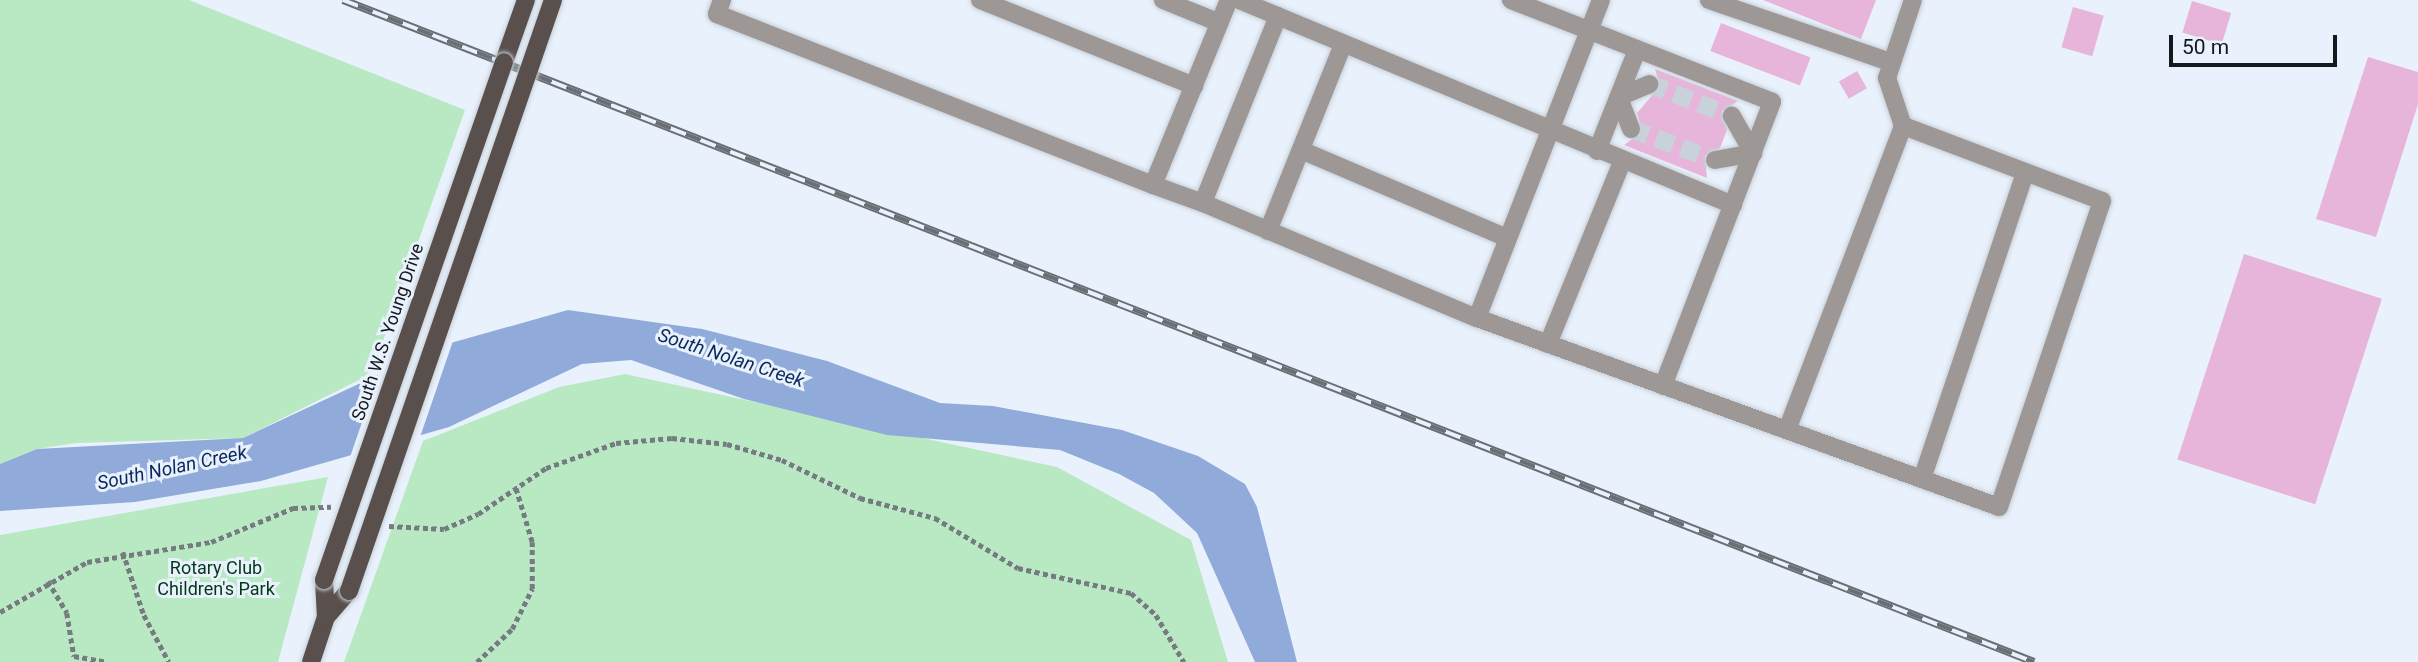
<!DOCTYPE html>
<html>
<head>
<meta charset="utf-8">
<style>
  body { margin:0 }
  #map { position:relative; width:2418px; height:662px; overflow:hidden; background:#e9f2fc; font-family:Roboto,sans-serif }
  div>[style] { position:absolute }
  .green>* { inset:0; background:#b9e9c3 }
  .water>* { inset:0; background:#90abda }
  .pier>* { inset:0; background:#e9f2fc }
  .building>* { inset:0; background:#e7b5d9; transform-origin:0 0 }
  .minor-tunnel>* { height:18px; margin-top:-9px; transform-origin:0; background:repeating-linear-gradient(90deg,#c9d1da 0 18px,transparent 0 27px) }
  .path>* { height:4.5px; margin-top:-2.25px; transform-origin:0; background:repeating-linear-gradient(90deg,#767b82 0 5px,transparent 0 8.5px) }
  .roads { filter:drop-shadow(0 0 2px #c7cfd8) drop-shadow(0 0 2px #c7cfd8) }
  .minor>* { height:18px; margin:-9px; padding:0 9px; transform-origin:9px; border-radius:9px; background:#9d9795 }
  .major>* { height:18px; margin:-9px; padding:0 9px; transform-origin:9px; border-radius:9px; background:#594f4c }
  .rail>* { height:8px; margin-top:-4px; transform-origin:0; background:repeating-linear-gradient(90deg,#e9f2fc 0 16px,#6a6f76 0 32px); box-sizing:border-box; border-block:2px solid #6a6f76 }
  .bridges { filter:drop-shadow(0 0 2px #c7cfd8) drop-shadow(0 0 2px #c7cfd8) }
  .major-bridge>* { height:18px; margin:-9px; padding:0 9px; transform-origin:9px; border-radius:9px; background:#594f4c }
  span { translate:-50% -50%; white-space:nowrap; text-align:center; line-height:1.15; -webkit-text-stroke:6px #e9f2fc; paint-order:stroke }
  .street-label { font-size:18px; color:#15181c }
  .park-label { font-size:18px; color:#003916 }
  .water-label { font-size:19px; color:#0c285f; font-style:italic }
  .scale { position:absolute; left:2169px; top:35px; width:168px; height:32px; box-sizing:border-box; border:4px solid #15181c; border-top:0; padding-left:9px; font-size:21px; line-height:24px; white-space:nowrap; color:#15181c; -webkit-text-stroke:5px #e9f2fc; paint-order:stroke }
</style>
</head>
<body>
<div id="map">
  <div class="green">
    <div style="clip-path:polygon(0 0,189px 0,465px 110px,374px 366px,363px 378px,243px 438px,76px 443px,37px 449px,0 464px)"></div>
    <div style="clip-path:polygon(625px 374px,1057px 467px,1191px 540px,1228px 662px,344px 662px,423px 441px,559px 387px)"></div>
    <div style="clip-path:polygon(328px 477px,278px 662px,0 662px,0 535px)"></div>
  </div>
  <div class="water">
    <div style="clip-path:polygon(568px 310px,702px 329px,827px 361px,940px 403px,993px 406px,1122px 430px,1198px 456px,1245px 484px,1257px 507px,1297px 662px,1255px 662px,1197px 533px,1154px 493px,1119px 474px,1060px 450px,887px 435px,744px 399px,631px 360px,582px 364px,449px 427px,261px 481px,135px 502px,0 511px,0 464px,37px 449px,243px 438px,440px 346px)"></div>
  </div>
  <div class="pier">
    <div style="clip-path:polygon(454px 338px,419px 440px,349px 460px,381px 367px)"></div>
  </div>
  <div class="building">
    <div style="clip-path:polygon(1763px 0,1876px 0,1861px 39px)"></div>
    <div style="left:2192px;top:1px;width:41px;height:33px;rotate:17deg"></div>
    <div style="left:2073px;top:7px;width:32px;height:42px;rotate:16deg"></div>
    <div style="left:1721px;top:23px;width:96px;height:30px;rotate:21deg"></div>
    <div style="clip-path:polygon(2368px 57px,2418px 72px,2418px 104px,2376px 237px,2316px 219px)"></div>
    <div style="clip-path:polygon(1655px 69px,1738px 101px,1722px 111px,1727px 130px,1720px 148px,1705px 156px,1707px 178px,1624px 145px,1642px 132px,1637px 113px,1660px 86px)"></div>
    <div style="left:1857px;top:71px;width:20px;height:21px;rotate:60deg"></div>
    <div style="left:2244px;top:254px;width:145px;height:216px;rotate:18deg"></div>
  </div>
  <div class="minor-tunnel">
    <div style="left:1649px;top:84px;width:89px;rotate:21.1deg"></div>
    <div style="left:1631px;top:129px;width:90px;rotate:20.3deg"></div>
  </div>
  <div class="path">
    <div style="left:389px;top:526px;width:55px;rotate:3.1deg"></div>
    <div style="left:444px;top:529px;width:37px;rotate:-24deg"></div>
    <div style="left:478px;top:514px;width:82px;rotate:-34.1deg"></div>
    <div style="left:546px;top:468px;width:74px;rotate:-19.7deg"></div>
    <div style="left:616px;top:443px;width:56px;rotate:-5.1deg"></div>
    <div style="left:672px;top:438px;width:55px;rotate:6.2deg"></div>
    <div style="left:727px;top:444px;width:57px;rotate:16.2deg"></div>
    <div style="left:782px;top:460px;width:87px;rotate:26deg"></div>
    <div style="left:860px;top:498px;width:78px;rotate:14.9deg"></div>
    <div style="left:935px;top:518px;width:97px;rotate:31.1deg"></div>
    <div style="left:1018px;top:568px;width:116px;rotate:12.5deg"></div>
    <div style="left:1131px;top:593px;width:33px;rotate:41deg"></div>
    <div style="left:1156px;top:615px;width:55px;rotate:59.2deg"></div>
    <div style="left:123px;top:552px;width:66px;rotate:71.6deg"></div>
    <div style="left:144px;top:615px;width:53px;rotate:62deg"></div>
    <div style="left:48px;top:581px;width:37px;rotate:59deg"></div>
    <div style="left:67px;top:613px;width:44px;rotate:80.8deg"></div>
    <div style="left:74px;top:656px;width:34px;rotate:10deg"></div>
    <div style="left:0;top:612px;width:100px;rotate:-29.9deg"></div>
    <div style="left:87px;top:562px;width:126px;rotate:-9.2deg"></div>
    <div style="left:211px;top:542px;width:89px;rotate:-22.5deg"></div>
    <div style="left:293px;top:508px;width:38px;rotate:-2deg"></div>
    <div style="left:477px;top:662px;width:48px;rotate:-43.3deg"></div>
    <div style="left:512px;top:629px;width:45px;rotate:-63.4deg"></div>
    <div style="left:532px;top:589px;width:47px;rotate:-90deg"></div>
    <div style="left:532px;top:542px;width:59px;rotate:-106.9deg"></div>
  </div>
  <div class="roads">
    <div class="minor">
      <div style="left:722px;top:0;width:15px;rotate:110deg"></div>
      <div style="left:717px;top:14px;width:468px;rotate:21.4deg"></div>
      <div style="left:980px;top:0;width:231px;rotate:21.9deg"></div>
      <div style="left:1163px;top:0;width:61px;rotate:22deg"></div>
      <div style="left:1239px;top:0;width:535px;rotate:22.54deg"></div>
      <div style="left:1511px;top:0;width:280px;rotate:21.3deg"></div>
      <div style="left:1772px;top:102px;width:304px;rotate:111deg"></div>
      <div style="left:1709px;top:0;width:191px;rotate:18.9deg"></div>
      <div style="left:1278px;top:16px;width:201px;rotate:111.9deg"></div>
      <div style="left:1203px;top:203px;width:297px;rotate:22.8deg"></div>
      <div style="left:1477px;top:318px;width:341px;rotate:-68.7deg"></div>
      <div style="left:1631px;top:129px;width:34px;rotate:-111deg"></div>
      <div style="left:1619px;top:97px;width:33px;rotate:-23deg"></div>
      <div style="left:1301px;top:150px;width:224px;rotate:23.1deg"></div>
      <div style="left:1597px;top:151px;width:109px;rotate:-68.4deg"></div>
      <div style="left:1715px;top:160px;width:39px;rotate:-10deg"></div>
      <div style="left:1753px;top:153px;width:43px;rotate:-119.6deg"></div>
      <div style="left:1203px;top:203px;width:53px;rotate:-160.2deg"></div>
      <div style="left:1153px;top:185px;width:200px;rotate:-67.7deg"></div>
      <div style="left:1268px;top:231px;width:201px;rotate:-68.1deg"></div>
      <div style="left:1477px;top:318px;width:555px;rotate:19.9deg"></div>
      <div style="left:1999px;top:507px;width:323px;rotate:-71.4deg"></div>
      <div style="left:2102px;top:201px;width:213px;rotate:-159.3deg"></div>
      <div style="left:1548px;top:344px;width:196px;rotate:-67.9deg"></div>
      <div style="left:1787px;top:430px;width:325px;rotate:-69.1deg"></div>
      <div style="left:1903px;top:126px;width:51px;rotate:-108.4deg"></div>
      <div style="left:1887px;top:78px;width:82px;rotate:-71.6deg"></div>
      <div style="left:1922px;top:479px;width:323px;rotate:-71.4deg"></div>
    </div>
    <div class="major">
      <div style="left:504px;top:62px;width:66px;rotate:-70.5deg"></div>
      <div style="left:324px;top:580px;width:37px;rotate:87deg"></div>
      <div style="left:311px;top:662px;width:47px;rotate:-71.6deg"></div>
      <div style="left:326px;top:617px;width:35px;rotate:-49deg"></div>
    </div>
  </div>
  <div class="rail">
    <div style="left:343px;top:0;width:1816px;rotate:21.38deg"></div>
  </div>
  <div class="bridges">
    <div class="major-bridge">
      <div style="left:324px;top:580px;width:548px;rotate:-70.84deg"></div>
      <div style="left:349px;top:591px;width:625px;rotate:-70.96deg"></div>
    </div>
  </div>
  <div class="street-label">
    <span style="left:388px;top:332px;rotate:-71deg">South W.S. Young Drive</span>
  </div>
  <div class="park-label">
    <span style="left:216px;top:579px">Rotary Club<br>Children's Park</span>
  </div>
  <div class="water-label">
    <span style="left:731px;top:358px;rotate:18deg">South Nolan Creek</span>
    <span style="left:172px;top:468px;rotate:-12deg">South Nolan Creek</span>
  </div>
  <div class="scale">50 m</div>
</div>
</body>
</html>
